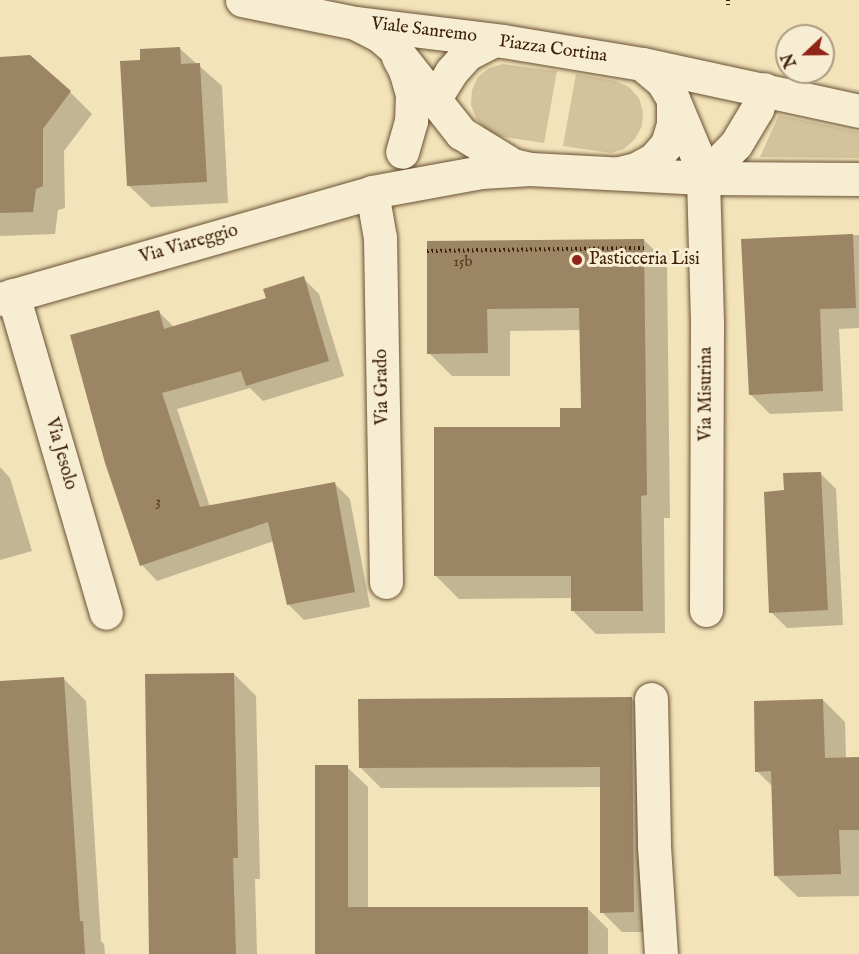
<!DOCTYPE html>
<html>
<head>
<meta charset="utf-8">
<style>
  body { margin:0 }
  #map { position:relative; width:859px; height:954px; overflow:hidden; background:#f2e3b9; font-family:"IM FELL English",serif }
  div>[style] { position:absolute }
  .green>* { inset:0; background:#d3c29b }
  .shadow>* { inset:0; background:#0003 }
  .building>* { inset:0; background:#9b8564 }
  .path>* { height:4px; margin-top:-2px; transform-origin:0; background:repeating-linear-gradient(90deg,#3d2007 0 1.5px,transparent 0 4.5px) }
  .roads { filter:drop-shadow(0 0 2px #6a5134) drop-shadow(0 0 2px #6a5134) }
  .street>* { height:33px; margin:-16.5px; padding:0 16.5px; transform-origin:16.5px; border-radius:16.5px; background:#f7edd2 }
  .secondary>* { height:33px; margin:-16.5px; padding:0 16.5px; transform-origin:16.5px; border-radius:16.5px; background:#f7edd2 }
  .dots>* { width:16px; height:16px; translate:-50% -50%; box-sizing:border-box; border:3px solid #f7edd2; border-radius:50% }
  span { translate:-50% -50%; white-space:nowrap; text-align:center; line-height:1.15; -webkit-text-stroke:6px #f7edd2; paint-order:stroke }
  .number-label { font-size:15px; color:#54391e }
  .number-label span { -webkit-text-stroke-width:0 }
  .street-label { font-size:18px; color:#3d2007 }
  .poi-label { font-size:18px; color:#3d2007 }
  .left { translate:0 -50%; text-align:left }
  .north { position:absolute; left:775px; top:24px; width:60px; height:60px; box-sizing:border-box; background:#f7edd2; border:2px solid #ad9b81; border-radius:50%; rotate:248deg; font-size:16px; font-weight:700; line-height:24px; text-align:center; color:#3d2007 }
  .north::after { content:''; display:block; margin:auto; width:21px; height:27px; background:#8f2418; clip-path:polygon(50% 0,100% 100%,50% 72%,0 100%) }
</style>
</head>
<body>
<div id="map">
  <div class="green">
    <div style="clip-path:polygon(503px 64px,557px 71px,544px 143px,498px 136px,485px 129px,476px 118px,471px 105px,472px 90px,478px 77px,489px 68px)"></div>
    <div style="clip-path:polygon(576px 74px,616px 81px,629px 87px,639px 98px,643px 112px,642px 126px,635px 139px,624px 149px,611px 153px,563px 146px)"></div>
    <div style="clip-path:polygon(779px 115px,859px 132px,859px 158px,760px 157px)"></div>
  </div>
  <div class="shadow">
    <div style="clip-path:polygon(179px 48px,222px 86px,228px 203px,151px 207px,128px 185px,142px 61px)"></div>
    <div style="clip-path:polygon(0 58px,70px 92px,92px 114px,64px 151px,65px 208px,58px 210px,55px 234px,0 236px)"></div>
    <div style="clip-path:polygon(859px 235px,859px 328px,839px 329px,843px 411px,770px 414px,750px 394px,743px 240px)"></div>
    <div style="clip-path:polygon(644px 240px,667px 263px,670px 518px,664px 518px,665px 633px,596px 634px,573px 611px,572px 598px,459px 599px,436px 576px,562px 429px,582px 409px,581px 330px,510px 331px,510px 376px,452px 376px,429px 353px,428px 242px)"></div>
    <div style="clip-path:polygon(303px 278px,319px 294px,344px 376px,263px 401px,250px 388px,177px 409px,210px 507px,334px 483px,350px 499px,370px 607px,304px 620px,288px 604px,274px 541px,157px 581px,142px 565px,159px 312px,174px 327px,268px 299px)"></div>
    <div style="clip-path:polygon(0 467px,10px 478px,32px 551px,0 560px)"></div>
    <div style="clip-path:polygon(820px 473px,836px 489px,843px 625px,787px 628px,771px 612px,786px 492px)"></div>
    <div style="clip-path:polygon(234px 674px,256px 696px,260px 879px,255px 879px,257px 954px,151px 954px)"></div>
    <div style="clip-path:polygon(64px 679px,86px 701px,101px 941px,104px 944px,105px 954px,0 954px,0 682px)"></div>
    <div style="clip-path:polygon(631px 698px,652px 719px,653px 932px,622px 932px,602px 912px,601px 787px,381px 788px,361px 768px)"></div>
    <div style="clip-path:polygon(823px 700px,845px 722px,846px 759px,859px 758px,859px 896px,798px 897px,775px 875px,773px 787px,757px 771px)"></div>
    <div style="clip-path:polygon(347px 767px,368px 787px,368px 909px,588px 909px,608px 929px,608px 954px,317px 954px)"></div>
  </div>
  <div class="building">
    <div style="clip-path:polygon(180px 47px,181px 64px,200px 63px,207px 182px,127px 186px,120px 61px,140px 60px,140px 49px)"></div>
    <div style="clip-path:polygon(30px 55px,71px 91px,43px 129px,43px 186px,36px 189px,33px 212px,0 213px,0 57px)"></div>
    <div style="clip-path:polygon(853px 234px,856px 308px,820px 309px,823px 391px,749px 395px,741px 239px)"></div>
    <div style="clip-path:polygon(644px 239px,647px 495px,641px 496px,643px 611px,571px 611px,571px 576px,434px 576px,434px 427px,560px 427px,560px 408px,581px 408px,579px 308px,487px 309px,488px 353px,427px 354px,427px 241px)"></div>
    <div style="clip-path:polygon(304px 276px,329px 361px,246px 386px,241px 371px,162px 393px,200px 507px,335px 482px,355px 592px,287px 605px,268px 522px,140px 566px,105px 463px,70px 335px,159px 310px,164px 329px,266px 298px,263px 289px)"></div>
    <div style="clip-path:polygon(821px 472px,828px 610px,769px 613px,764px 492px,784px 490px,783px 473px)"></div>
    <div style="clip-path:polygon(234px 673px,238px 858px,233px 858px,236px 954px,149px 954px,145px 674px)"></div>
    <div style="clip-path:polygon(64px 677px,80px 921px,83px 921px,85px 954px,0 954px,0 681px)"></div>
    <div style="clip-path:polygon(632px 697px,634px 912px,600px 913px,600px 767px,359px 768px,358px 699px)"></div>
    <div style="clip-path:polygon(823px 699px,825px 758px,859px 757px,859px 830px,839px 830px,841px 874px,774px 876px,771px 771px,755px 772px,754px 701px)"></div>
    <div style="clip-path:polygon(315px 765px,348px 765px,348px 907px,588px 907px,588px 954px,315px 954px)"></div>
  </div>
  <div class="path">
    <div style="left:728px;top:5px;width:5px;rotate:-90deg"></div>
    <div style="left:427px;top:251px;width:217px;rotate:-0.8deg"></div>
  </div>
  <div class="roads">
    <div class="street">
      <div style="left:398px;top:57px;width:15px;rotate:62deg"></div>
      <div style="left:405px;top:70px;width:26px;rotate:74deg"></div>
      <div style="left:412px;top:95px;width:26px;rotate:92deg"></div>
      <div style="left:411px;top:121px;width:32px;rotate:106deg"></div>
      <div style="left:673px;top:99px;width:56px;rotate:67.1deg"></div>
      <div style="left:695px;top:151px;width:28px;rotate:73deg"></div>
      <div style="left:703px;top:178px;width:146px;rotate:88.4deg"></div>
      <div style="left:707px;top:324px;width:286px;rotate:90.2deg"></div>
      <div style="left:703px;top:178px;width:47px;rotate:-45.9deg"></div>
      <div style="left:736px;top:144px;width:41px;rotate:-59deg"></div>
      <div style="left:757px;top:109px;width:21px;rotate:-71deg"></div>
      <div style="left:372px;top:192px;width:47px;rotate:80.1deg"></div>
      <div style="left:380px;top:238px;width:344px;rotate:89deg"></div>
      <div style="left:13px;top:295px;width:331px;rotate:73.7deg"></div>
      <div style="left:0;top:299px;width:387px;rotate:-16deg"></div>
      <div style="left:372px;top:192px;width:111px;rotate:-10.4deg"></div>
      <div style="left:481px;top:172px;width:49px;rotate:-3.5deg"></div>
      <div style="left:651px;top:699px;width:147px;rotate:88.8deg"></div>
      <div style="left:654px;top:846px;width:108px;rotate:86.3deg"></div>
    </div>
    <div class="secondary">
      <div style="left:242px;top:0;width:115px;rotate:11.5deg"></div>
      <div style="left:355px;top:23px;width:149px;rotate:6.9deg"></div>
      <div style="left:503px;top:41px;width:141px;rotate:9.4deg"></div>
      <div style="left:642px;top:64px;width:222px;rotate:12.2deg"></div>
      <div style="left:359px;top:25px;width:22px;rotate:27deg"></div>
      <div style="left:379px;top:35px;width:18px;rotate:41deg"></div>
      <div style="left:393px;top:47px;width:110px;rotate:51.7deg"></div>
      <div style="left:461px;top:133px;width:61px;rotate:31.6deg"></div>
      <div style="left:513px;top:165px;width:17px;rotate:13deg"></div>
      <div style="left:530px;top:169px;width:173px;rotate:3deg"></div>
      <div style="left:703px;top:178px;width:156px;rotate:0.4deg"></div>
      <div style="left:435px;top:98px;width:31px;rotate:-58deg"></div>
      <div style="left:451px;top:72px;width:24px;rotate:-48deg"></div>
      <div style="left:467px;top:54px;width:30px;rotate:-27deg"></div>
      <div style="left:619px;top:173px;width:17px;rotate:-13deg"></div>
      <div style="left:636px;top:169px;width:21px;rotate:-29deg"></div>
      <div style="left:654px;top:159px;width:20px;rotate:-49deg"></div>
      <div style="left:667px;top:144px;width:21px;rotate:-73deg"></div>
      <div style="left:673px;top:124px;width:25px;rotate:-90deg"></div>
      <div style="left:673px;top:99px;width:21px;rotate:-121deg"></div>
      <div style="left:662px;top:81px;width:26px;rotate:-140deg"></div>
    </div>
  </div>
  <div class="dots">
    <div style="left:577px;top:260px;background:#8f2418"></div>
  </div>
  <div class="number-label">
    <span style="left:463px;top:262px">15b</span>
    <span style="left:158px;top:502px">3</span>
  </div>
  <div class="street-label">
    <span style="left:424px;top:31px;rotate:7deg">Viale Sanremo</span>
    <span style="left:553px;top:50px;rotate:8deg">Piazza Cortina</span>
    <span style="left:189px;top:245px;rotate:-16deg">Via Viareggio</span>
    <span style="left:383px;top:387px;rotate:-91deg">Via Grado</span>
    <span style="left:707px;top:394px;rotate:-90deg">Via Misurina</span>
    <span style="left:60px;top:454px;rotate:74deg">Via Jesolo</span>
  </div>
  <div class="poi-label">
    <span class="left" style="left:589px;top:260px">Pasticceria Lisi</span>
  </div>
  <div class="north">N</div>
</div>
</body>
</html>
